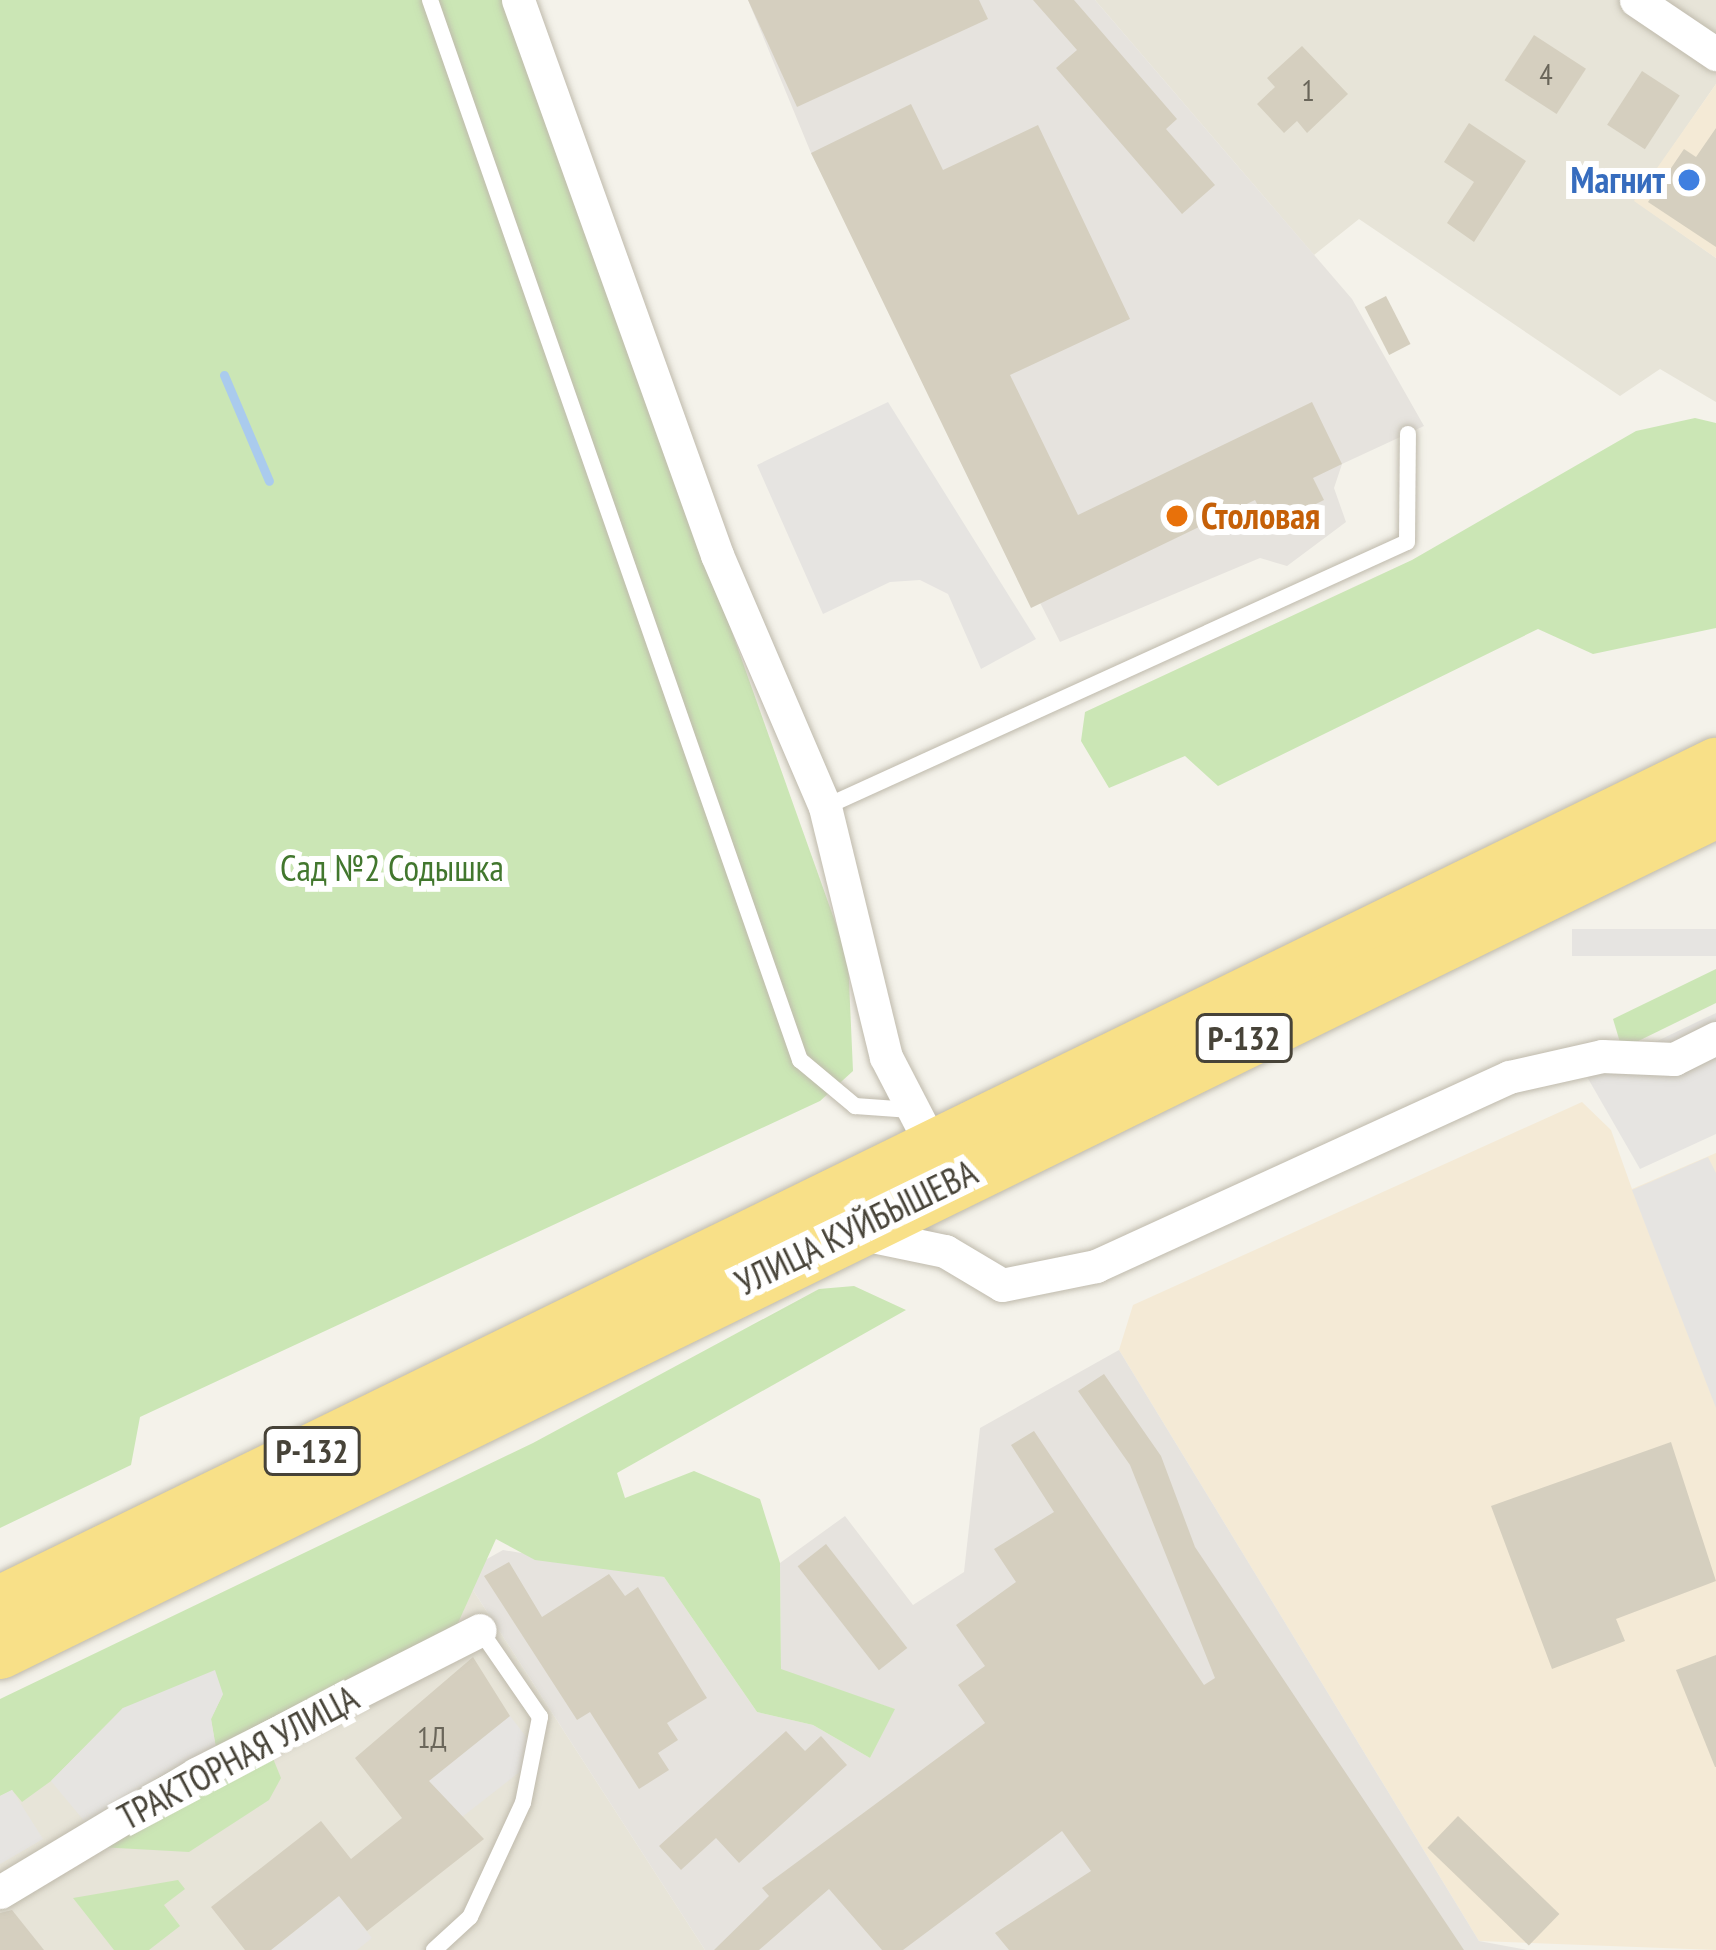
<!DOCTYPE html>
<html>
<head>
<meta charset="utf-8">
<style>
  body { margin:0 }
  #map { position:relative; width:1716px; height:1950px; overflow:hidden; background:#f4f2ea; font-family:"PT Sans Narrow",sans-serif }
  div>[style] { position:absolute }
  .residential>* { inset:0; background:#e7e4d8 }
  .commercial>* { inset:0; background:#f4ead6 }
  .industrial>* { inset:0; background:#e6e3de }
  .green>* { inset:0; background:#cbe6b5 }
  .parking>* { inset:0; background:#e6e4e1; transform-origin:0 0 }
  .stream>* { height:9px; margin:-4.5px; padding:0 4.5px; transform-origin:4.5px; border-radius:4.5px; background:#aacbed }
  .building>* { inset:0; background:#d5cfbf; transform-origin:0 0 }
  .roads { filter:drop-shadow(0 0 3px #bfbaac) drop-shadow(0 0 3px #bfbaac) }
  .service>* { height:16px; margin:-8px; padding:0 8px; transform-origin:8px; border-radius:8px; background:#fff }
  .minor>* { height:33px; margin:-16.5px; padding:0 16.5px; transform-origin:16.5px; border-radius:16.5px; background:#fff }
  .trunk>* { height:54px; margin:-27px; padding:0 27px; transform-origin:27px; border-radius:27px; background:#f8e088 }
  .dots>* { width:33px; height:33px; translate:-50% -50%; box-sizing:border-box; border:6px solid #fff; border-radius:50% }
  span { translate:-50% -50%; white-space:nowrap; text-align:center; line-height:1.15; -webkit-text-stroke:12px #fff; paint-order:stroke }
  .number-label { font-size:30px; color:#6a665a }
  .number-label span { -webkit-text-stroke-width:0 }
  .shield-label span { padding:3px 9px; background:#fff; border:3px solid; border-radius:9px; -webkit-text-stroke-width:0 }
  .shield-label { font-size:33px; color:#474338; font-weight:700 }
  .shop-label { font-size:36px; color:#366cbe; font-weight:700 }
  .right { translate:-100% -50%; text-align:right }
  .food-label { font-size:36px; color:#c56008; font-weight:700 }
  .left { translate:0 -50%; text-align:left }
  .park-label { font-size:36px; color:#42772e }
  .street-label { font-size:36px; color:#474338 }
</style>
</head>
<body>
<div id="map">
  <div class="residential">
    <div style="clip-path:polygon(1095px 0,1716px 0,1716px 84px,1635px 201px,1716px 258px,1716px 402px,1660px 369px,1620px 396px,1359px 219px,1314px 255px)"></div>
    <div style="clip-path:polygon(462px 1573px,705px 1950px,0 1950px,0 1756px)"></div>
  </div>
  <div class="commercial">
    <div style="clip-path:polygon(1716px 84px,1716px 258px,1634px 201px)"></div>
    <div style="clip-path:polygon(1582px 1102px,1611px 1130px,1632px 1189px,1716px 1153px,1716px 1950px,1479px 1941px,1119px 1350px,1133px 1305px)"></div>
  </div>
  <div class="industrial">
    <div style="clip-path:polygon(748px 0,1095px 0,1352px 299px,1424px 426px,1342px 464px,1334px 488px,1346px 522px,1287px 566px,1260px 558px,1060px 642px,811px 153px)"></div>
    <div style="clip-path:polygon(1119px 1350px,1479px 1941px,1527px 1950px,705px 1950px,462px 1573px,503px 1550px,664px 1577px,757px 1712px,813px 1725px,870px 1758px,894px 1709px,781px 1670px,780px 1563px,845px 1516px,913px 1605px,964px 1572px,980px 1428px)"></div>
  </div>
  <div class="green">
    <div style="clip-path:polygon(0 0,507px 0,848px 958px,853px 1071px,820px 1101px,140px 1417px,131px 1465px,0 1528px)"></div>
    <div style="clip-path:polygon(1695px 418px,1716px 423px,1716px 628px,1593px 654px,1538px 629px,1218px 786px,1185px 756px,1109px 788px,1081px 741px,1085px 712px,1412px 560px,1636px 431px)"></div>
    <div style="clip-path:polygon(1716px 969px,1716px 1003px,1622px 1049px,1613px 1019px)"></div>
    <div style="clip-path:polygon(854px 1286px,906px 1310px,617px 1473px,625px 1498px,694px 1471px,760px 1499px,780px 1563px,781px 1669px,895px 1709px,870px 1758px,813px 1725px,757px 1712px,664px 1577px,535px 1560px,496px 1539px,453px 1634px,216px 1748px,211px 1719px,223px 1694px,123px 1708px,51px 1781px,22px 1802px,12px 1790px,0 1796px,0 1699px,533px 1443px,819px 1289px)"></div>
    <div style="clip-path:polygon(270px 1751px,281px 1778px,269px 1800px,189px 1852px,99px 1847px)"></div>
    <div style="clip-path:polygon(178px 1880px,185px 1889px,164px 1905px,180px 1926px,149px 1950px,114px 1950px,73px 1898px)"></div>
  </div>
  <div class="parking">
    <div style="clip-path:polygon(888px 402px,1036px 639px,981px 669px,948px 594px,920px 580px,890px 582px,823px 614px,757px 465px)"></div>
    <div style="left:1716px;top:929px;width:27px;height:144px;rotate:90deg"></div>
    <div style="clip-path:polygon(1716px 1013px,1716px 1134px,1640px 1169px,1586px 1075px)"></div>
    <div style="clip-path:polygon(1708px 1157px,1716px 1173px,1716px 1408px,1632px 1190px)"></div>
    <div style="clip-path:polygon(215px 1670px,223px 1694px,211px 1719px,216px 1748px,90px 1828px,51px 1781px,123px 1708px)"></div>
    <div style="left:510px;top:1716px;width:50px;height:104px;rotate:52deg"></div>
    <div style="clip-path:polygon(12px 1790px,43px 1839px,0 1864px,0 1796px)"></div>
    <div style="clip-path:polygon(339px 1896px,372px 1938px,357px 1950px,271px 1950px)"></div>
  </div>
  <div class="stream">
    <div style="left:224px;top:375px;width:115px;rotate:67deg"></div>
  </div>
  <div class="building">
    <div style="clip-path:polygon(748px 0,979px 0,988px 19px,797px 107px)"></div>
    <div style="clip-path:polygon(1033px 0,1074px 0,1177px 119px,1166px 129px,1215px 185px,1182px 214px,1056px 68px,1077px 50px)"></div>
    <div style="left:1534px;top:35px;width:62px;height:54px;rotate:33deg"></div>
    <div style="clip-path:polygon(1302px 46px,1348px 94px,1307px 133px,1297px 121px,1284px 133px,1257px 104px,1275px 87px,1267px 78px)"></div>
    <div style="left:1642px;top:71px;width:45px;height:64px;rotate:33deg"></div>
    <div style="clip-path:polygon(911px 104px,943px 170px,1038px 125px,1130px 319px,1010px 375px,1078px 515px,1312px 402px,1342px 464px,1313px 478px,1324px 500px,1269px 527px,1255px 500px,1031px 608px,811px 153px)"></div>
    <div style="clip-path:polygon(1469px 123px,1526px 161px,1474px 242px,1447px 223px,1474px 182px,1444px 162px)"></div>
    <div style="clip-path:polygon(1716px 128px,1716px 247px,1648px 202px,1684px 149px,1696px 157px)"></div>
    <div style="left:1386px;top:296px;width:54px;height:24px;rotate:63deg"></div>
    <div style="clip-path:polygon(1104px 1374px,1161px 1456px,1195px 1547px,1464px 1950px,1009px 1950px,995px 1933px,1091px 1871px,1062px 1831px,903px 1950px,882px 1950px,829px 1889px,759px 1950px,714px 1950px,769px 1896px,762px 1888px,985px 1723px,958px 1685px,985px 1666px,956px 1625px,1016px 1582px,994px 1549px,1054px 1512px,1011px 1445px,1034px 1431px,1204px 1685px,1215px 1678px,1130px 1465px,1078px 1391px)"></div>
    <div style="clip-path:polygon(1671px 1442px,1716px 1581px,1616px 1619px,1625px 1641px,1552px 1669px,1491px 1506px)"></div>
    <div style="left:826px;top:1544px;width:132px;height:36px;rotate:52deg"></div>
    <div style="clip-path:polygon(509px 1562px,542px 1617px,609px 1574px,625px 1596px,638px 1587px,707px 1698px,667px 1723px,678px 1740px,658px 1753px,669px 1770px,639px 1789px,590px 1712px,577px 1720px,484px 1576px)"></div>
    <div style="clip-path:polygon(1716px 1655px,1716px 1767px,1715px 1767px,1676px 1670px)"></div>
    <div style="clip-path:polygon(473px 1657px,510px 1716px,429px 1781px,484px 1839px,367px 1931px,339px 1896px,271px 1950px,245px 1950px,211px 1907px,321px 1821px,351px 1859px,402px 1818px,355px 1758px)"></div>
    <div style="clip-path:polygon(786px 1731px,805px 1751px,821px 1736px,847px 1765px,739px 1863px,716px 1838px,681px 1870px,659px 1846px)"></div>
    <div style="left:1458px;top:1816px;width:141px;height:44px;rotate:44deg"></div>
    <div style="clip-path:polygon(12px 1910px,44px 1950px,0 1950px,0 1913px)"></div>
  </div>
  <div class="roads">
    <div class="service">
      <div style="left:430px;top:0;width:1123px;rotate:70.76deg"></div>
      <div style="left:800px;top:1060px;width:72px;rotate:39.9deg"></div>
      <div style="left:855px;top:1106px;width:56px;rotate:4.1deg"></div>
      <div style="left:825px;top:807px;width:639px;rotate:-24.48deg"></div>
      <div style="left:1407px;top:542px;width:108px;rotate:-89.5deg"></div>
      <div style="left:434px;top:1950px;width:49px;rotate:-42.5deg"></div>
      <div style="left:470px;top:1917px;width:126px;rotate:-65.1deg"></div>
      <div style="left:523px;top:1803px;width:88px;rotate:-78.8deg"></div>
      <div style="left:540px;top:1717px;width:106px;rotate:-124.6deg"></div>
    </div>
    <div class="minor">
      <div style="left:518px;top:0;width:590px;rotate:70.27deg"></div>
      <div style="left:717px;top:555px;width:274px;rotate:66.8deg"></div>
      <div style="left:825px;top:807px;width:257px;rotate:76.3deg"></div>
      <div style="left:886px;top:1057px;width:96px;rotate:62.6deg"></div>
      <div style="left:1636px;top:0;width:97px;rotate:34deg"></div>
      <div style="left:863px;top:1234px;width:84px;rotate:11.7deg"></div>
      <div style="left:945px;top:1251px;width:66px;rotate:30.8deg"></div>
      <div style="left:1002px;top:1285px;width:96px;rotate:-11.4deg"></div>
      <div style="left:1096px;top:1266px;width:454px;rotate:-24.6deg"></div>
      <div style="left:1509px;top:1077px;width:95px;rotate:-12.7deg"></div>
      <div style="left:1602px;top:1056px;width:72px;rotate:2.4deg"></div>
      <div style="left:1674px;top:1059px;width:47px;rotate:-26.6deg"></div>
      <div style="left:0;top:1892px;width:229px;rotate:-31deg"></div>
      <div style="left:196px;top:1774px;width:318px;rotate:-26.9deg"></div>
    </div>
    <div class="trunk">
      <div style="left:0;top:1603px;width:1910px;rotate:-26.03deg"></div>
      <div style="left:0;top:1652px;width:1911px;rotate:-26.11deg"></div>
    </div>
  </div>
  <div class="dots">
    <div style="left:1689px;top:180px;background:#3f7fe0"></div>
    <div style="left:1177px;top:516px;background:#e8710a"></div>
  </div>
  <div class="number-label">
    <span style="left:1546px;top:74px">4</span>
    <span style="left:1308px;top:90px">1</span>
    <span style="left:432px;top:1737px">1Д</span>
  </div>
  <div class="shield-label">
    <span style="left:1244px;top:1038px">Р-132</span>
    <span style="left:312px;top:1451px">Р-132</span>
  </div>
  <div class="shop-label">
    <span class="right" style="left:1665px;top:180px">Магнит</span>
  </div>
  <div class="food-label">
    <span class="left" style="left:1201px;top:516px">Столовая</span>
  </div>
  <div class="park-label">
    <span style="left:392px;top:868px">Сад №2 Содышка</span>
  </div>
  <div class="street-label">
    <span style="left:856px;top:1227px;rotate:-26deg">УЛИЦА КУЙБЫШЕВА</span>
    <span style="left:238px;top:1757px;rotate:-28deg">ТРАКТОРНАЯ УЛИЦА</span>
  </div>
</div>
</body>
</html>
